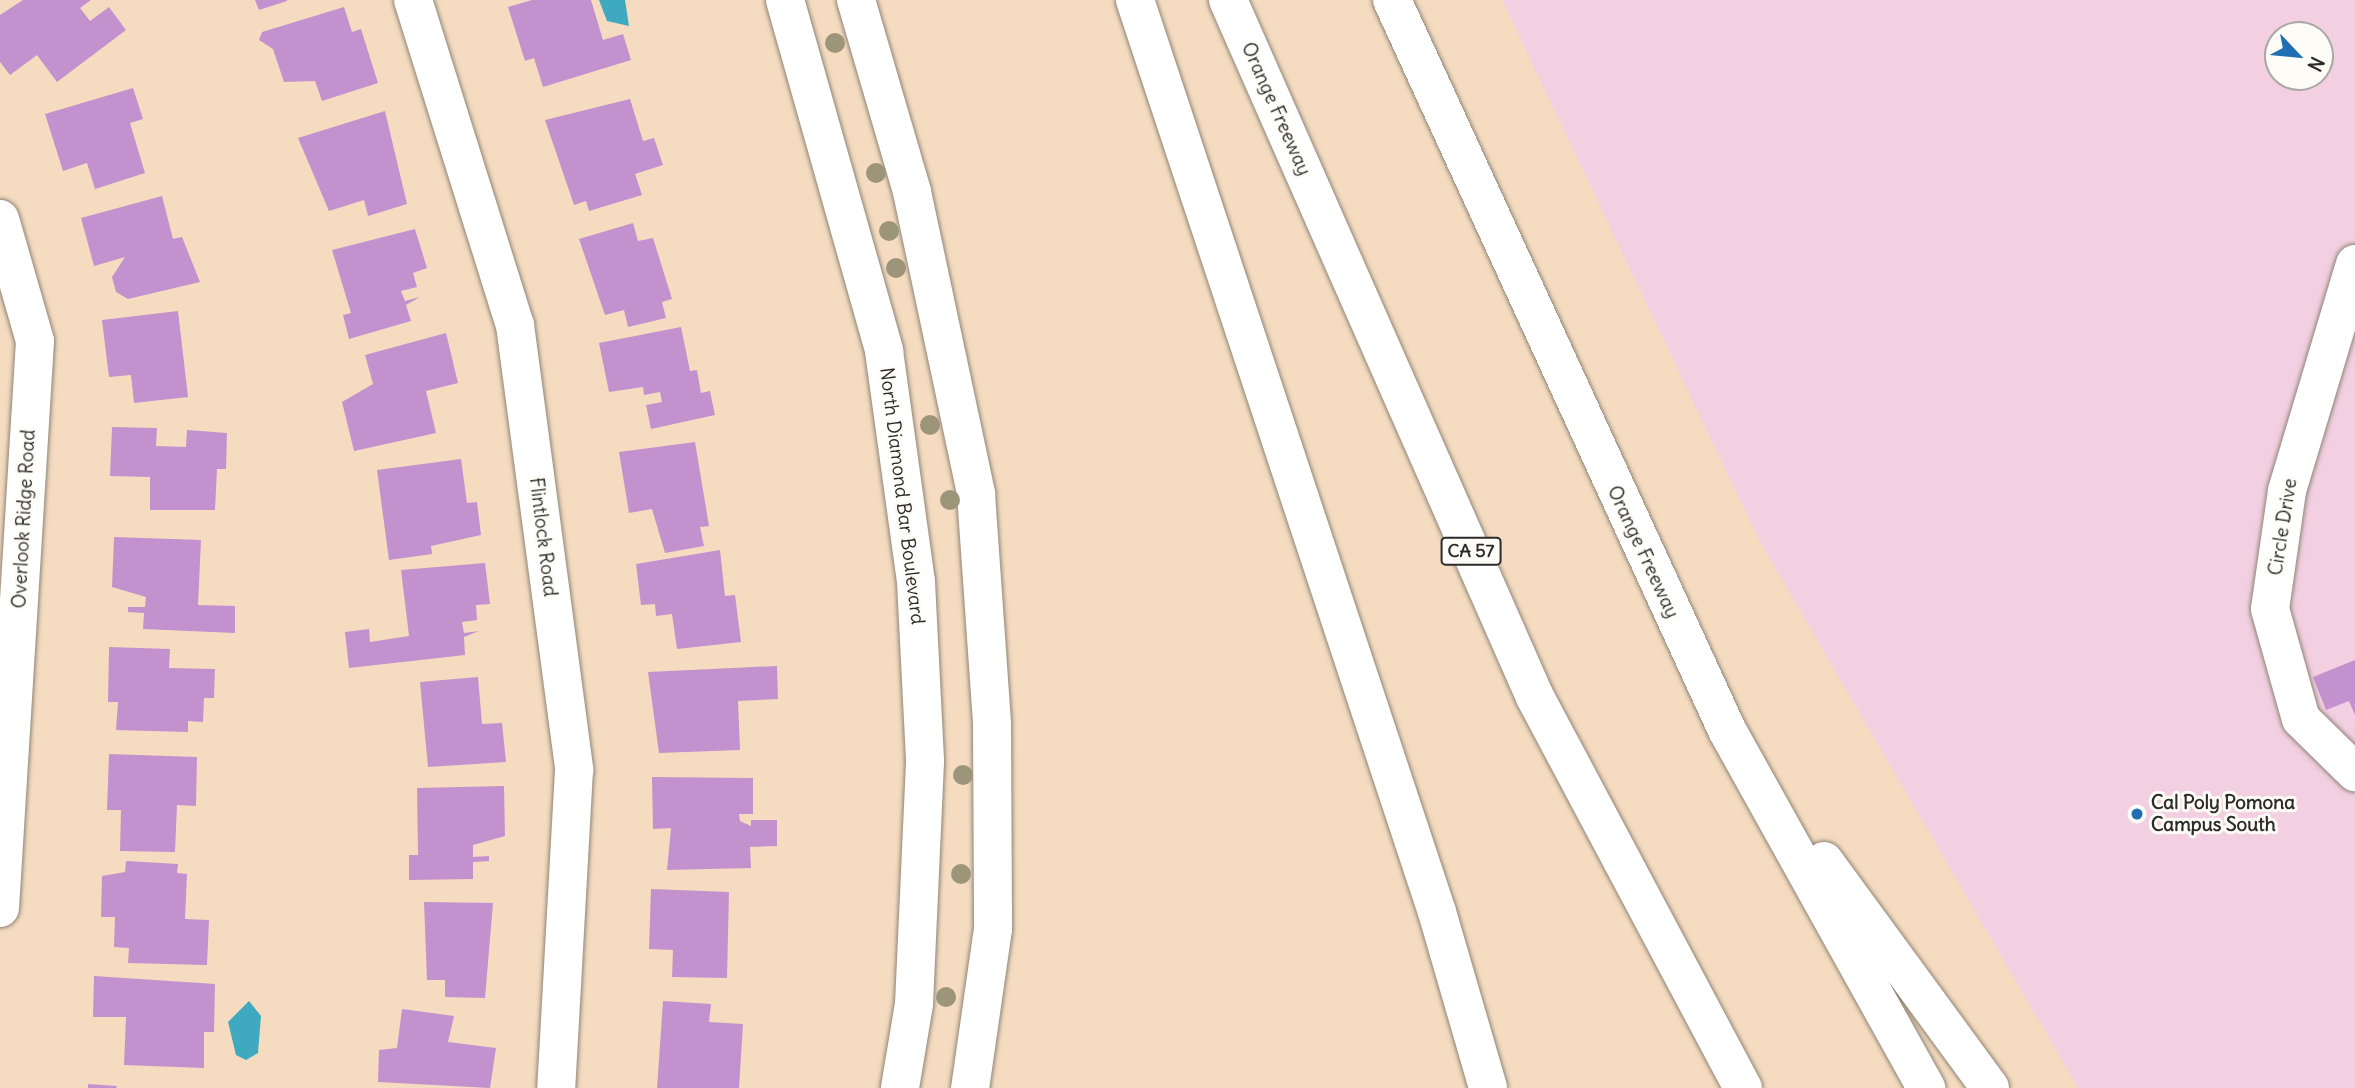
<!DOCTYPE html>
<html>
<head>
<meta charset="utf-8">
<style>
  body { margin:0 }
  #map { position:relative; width:2355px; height:1088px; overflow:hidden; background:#f5dcc1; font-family:Delius,sans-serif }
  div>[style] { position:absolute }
  .built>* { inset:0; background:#f2cfe1 }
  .water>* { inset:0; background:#3fa9bf }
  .building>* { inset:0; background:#c391cd }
  .roads { filter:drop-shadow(0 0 2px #908476) drop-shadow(0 0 2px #908476) }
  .minor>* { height:38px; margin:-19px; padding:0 19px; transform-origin:19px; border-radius:19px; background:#fff }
  .secondary>* { height:38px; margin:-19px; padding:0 19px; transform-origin:19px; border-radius:19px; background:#fff }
  .motorway>* { height:38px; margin:-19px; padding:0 19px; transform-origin:19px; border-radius:19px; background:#fff }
  .trees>* { width:20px; height:20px; margin:-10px; border-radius:50%; background:#9c957a }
  .dots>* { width:19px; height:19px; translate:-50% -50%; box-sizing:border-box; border:4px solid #fdfcf7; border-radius:50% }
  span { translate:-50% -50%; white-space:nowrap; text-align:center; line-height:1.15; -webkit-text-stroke:6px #fdfcf7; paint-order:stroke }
  .shield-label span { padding:2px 5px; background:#fdfcf7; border:2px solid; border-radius:5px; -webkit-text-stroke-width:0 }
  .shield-label { font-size:18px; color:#2b2b2b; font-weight:700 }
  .street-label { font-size:19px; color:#2b2b2b }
  .poi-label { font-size:19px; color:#2b2b2b; font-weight:700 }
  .left { translate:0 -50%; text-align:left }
  .north { position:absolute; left:2264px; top:21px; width:70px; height:70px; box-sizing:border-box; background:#fdfcf7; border:2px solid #a9a8a5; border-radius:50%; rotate:116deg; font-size:19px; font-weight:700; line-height:28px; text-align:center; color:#2b2b2b }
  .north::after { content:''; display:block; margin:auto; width:24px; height:32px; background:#1f6fb2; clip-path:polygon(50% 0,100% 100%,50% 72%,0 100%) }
</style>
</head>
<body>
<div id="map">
  <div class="built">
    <div style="clip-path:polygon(evenodd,1502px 0,2355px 0,2355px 1088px,2078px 1088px,1759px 540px,1502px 0,2278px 35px,2320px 35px,2320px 77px,2278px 77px,2278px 35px)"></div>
  </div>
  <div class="water">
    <div style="clip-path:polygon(599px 0,625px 0,629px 26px,607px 21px)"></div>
    <div style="clip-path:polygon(249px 1001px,261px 1016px,258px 1053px,246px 1060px,236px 1055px,228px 1022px)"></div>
  </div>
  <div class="building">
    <div style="clip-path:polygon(23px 0,91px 0,80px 8px,90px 21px,109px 7px,126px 30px,57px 82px,37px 55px,10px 75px,0 62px,0 15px)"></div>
    <div style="clip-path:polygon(255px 0,287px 0,287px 1px,259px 10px)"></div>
    <div style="clip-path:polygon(532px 0,591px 0,603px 40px,623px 34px,631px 60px,543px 87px,534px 58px,525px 61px,508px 7px)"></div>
    <div style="clip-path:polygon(344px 7px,352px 32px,361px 29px,378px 83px,322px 101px,315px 81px,284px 82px,273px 49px,259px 40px,262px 32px)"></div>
    <div style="clip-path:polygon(133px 88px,143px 119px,130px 123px,145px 173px,95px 189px,87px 163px,63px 171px,45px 114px)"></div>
    <div style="clip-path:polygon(630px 99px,643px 141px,654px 138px,663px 165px,635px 174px,642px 195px,589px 211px,586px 201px,574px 205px,545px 120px)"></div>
    <div style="clip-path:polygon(385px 111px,407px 204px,368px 216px,364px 200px,329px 211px,298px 138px)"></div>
    <div style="clip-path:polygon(162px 196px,173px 239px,182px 237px,200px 282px,128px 299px,116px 292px,112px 277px,125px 257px,94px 266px,81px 218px)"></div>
    <div style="clip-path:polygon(633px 223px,638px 241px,653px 238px,672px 299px,662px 302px,666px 318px,628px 327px,624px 310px,605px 315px,579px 239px)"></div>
    <div style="clip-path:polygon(415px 229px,427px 268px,413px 273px,417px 287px,401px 291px,405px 301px,420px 297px,406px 305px,411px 321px,349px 339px,343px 315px,351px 313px,332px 250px)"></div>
    <div style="clip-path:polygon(178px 311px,188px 397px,134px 403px,131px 375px,109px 377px,102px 320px)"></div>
    <div style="clip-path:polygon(681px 327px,690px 371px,697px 370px,701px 393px,710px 391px,715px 415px,651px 429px,646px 405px,662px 402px,660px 392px,644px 395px,643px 387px,609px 392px,599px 343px)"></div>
    <div style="clip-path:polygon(446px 333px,458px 383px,426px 391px,436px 433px,354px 451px,342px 402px,373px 384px,365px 355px)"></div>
    <div style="clip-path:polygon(112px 427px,157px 428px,156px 446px,186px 447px,187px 430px,227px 433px,226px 469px,217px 469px,215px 510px,150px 510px,150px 477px,110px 476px)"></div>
    <div style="clip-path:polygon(695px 442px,709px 526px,700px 527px,704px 546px,665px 553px,652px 509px,629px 513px,619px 452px)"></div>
    <div style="clip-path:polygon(461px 459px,467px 503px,477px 502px,481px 535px,431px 546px,432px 554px,389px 560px,377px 470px)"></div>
    <div style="clip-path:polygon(114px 537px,201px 540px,198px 605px,235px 606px,235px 633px,143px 629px,144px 613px,128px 612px,128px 607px,145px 607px,146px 597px,112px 587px)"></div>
    <div style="clip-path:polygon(720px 550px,725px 596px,735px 595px,741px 642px,677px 649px,672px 614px,656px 616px,655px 604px,641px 605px,636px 564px)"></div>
    <div style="clip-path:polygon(485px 563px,490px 604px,476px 605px,477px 620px,462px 622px,464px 633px,479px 631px,464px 637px,465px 655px,349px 668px,345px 632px,369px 629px,370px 642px,409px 636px,401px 570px)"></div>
    <div style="clip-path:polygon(109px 647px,170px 649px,169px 668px,215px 669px,214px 698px,204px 698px,203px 722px,188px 721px,188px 732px,116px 730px,118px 702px,108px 702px)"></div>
    <div style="clip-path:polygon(2355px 660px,2355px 715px,2349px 701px,2326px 710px,2313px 677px)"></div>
    <div style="clip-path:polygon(777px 666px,778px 699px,738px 701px,740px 750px,659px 753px,648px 672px)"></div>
    <div style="clip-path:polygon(478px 677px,482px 724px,502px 723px,506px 762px,428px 767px,420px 682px)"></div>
    <div style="clip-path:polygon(109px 754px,197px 757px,196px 806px,177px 805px,175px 852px,120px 851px,121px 810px,107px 810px)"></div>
    <div style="clip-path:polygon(652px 777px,753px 778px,753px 814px,739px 814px,740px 821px,751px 826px,751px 820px,777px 820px,777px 846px,750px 847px,751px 868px,667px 870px,671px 828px,653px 829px)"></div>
    <div style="clip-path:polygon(504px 786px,505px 836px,473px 845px,473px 857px,489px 856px,489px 861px,473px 862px,473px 879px,409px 880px,409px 855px,418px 855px,417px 788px)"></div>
    <div style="clip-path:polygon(126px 861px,178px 864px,177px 873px,187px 874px,185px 919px,209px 920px,207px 965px,128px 963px,129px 948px,114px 947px,115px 917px,101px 917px,102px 876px,125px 872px)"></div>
    <div style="clip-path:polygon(651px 889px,729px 892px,727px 978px,672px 977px,673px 950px,649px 949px)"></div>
    <div style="clip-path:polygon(424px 902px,493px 903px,485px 998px,445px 997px,445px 980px,427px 980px)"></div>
    <div style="clip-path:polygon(94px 976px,215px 984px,214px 1032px,204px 1032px,204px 1068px,124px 1065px,126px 1017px,93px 1017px)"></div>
    <div style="clip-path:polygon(663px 1001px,711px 1004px,709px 1022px,743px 1024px,739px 1088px,657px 1088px)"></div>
    <div style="clip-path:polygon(402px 1009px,454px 1016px,448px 1042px,496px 1048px,490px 1088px,378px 1082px,379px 1050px,397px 1048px)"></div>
    <div style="clip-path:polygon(88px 1084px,117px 1086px,116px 1088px,88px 1088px)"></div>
  </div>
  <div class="roads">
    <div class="minor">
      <div style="left:413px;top:0;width:341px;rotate:72.6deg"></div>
      <div style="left:515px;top:325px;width:449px;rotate:82.4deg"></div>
      <div style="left:574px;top:770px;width:319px;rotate:93.2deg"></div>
      <div style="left:0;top:219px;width:127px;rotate:74deg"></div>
      <div style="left:35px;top:341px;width:568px;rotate:93.53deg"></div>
      <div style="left:2355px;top:264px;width:237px;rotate:106.7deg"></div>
      <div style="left:2287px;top:491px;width:119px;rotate:98.2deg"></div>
      <div style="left:2270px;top:609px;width:114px;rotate:74.3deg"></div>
      <div style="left:2301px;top:719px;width:76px;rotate:44.5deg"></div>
    </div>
    <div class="secondary">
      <div style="left:785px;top:0;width:365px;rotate:74.2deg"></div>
      <div style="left:884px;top:351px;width:233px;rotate:82.1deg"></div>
      <div style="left:916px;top:582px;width:180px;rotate:87.1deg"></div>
      <div style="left:925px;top:762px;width:242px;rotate:92.6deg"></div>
      <div style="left:914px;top:1004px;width:85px;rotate:99.5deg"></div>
      <div style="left:856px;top:0;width:200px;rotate:73.7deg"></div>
      <div style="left:912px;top:192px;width:309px;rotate:78deg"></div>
      <div style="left:976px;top:494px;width:231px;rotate:86deg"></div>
      <div style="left:992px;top:724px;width:205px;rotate:89.7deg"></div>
      <div style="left:993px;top:929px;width:161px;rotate:98.2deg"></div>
    </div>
    <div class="motorway">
      <div style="left:1135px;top:0;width:961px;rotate:71.68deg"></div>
      <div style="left:1437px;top:912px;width:183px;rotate:73.8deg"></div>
      <div style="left:1228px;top:0;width:762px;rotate:66.23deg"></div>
      <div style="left:1535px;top:697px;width:443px;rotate:62deg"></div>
      <div style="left:1392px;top:0;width:803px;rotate:65.35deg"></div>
      <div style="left:1727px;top:730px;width:410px;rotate:60.9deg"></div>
      <div style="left:1824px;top:861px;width:281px;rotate:53.8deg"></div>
    </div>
  </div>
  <div class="trees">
    <div style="left:835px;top:43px"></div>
    <div style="left:876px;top:173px"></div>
    <div style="left:889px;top:231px"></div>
    <div style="left:896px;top:268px"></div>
    <div style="left:930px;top:425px"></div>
    <div style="left:950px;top:500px"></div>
    <div style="left:963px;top:775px"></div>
    <div style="left:961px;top:874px"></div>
    <div style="left:946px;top:997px"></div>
  </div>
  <div class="dots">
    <div style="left:2137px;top:814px;background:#1f6fb2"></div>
  </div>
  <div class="shield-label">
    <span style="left:1471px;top:551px">CA 57</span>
  </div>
  <div class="street-label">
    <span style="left:1276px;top:109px;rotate:66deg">Orange Freeway</span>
    <span style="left:902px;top:496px;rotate:83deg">North Diamond Bar Boulevard</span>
    <span style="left:24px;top:519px;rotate:-87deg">Overlook Ridge Road</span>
    <span style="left:2283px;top:527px;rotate:-81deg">Circle Drive</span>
    <span style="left:543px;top:537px;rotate:83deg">Flintlock Road</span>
    <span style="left:1643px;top:552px;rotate:65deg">Orange Freeway</span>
  </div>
  <div class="poi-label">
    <span class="left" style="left:2151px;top:814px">Cal Poly Pomona<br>Campus South</span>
  </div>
  <div class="north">N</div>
</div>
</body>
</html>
